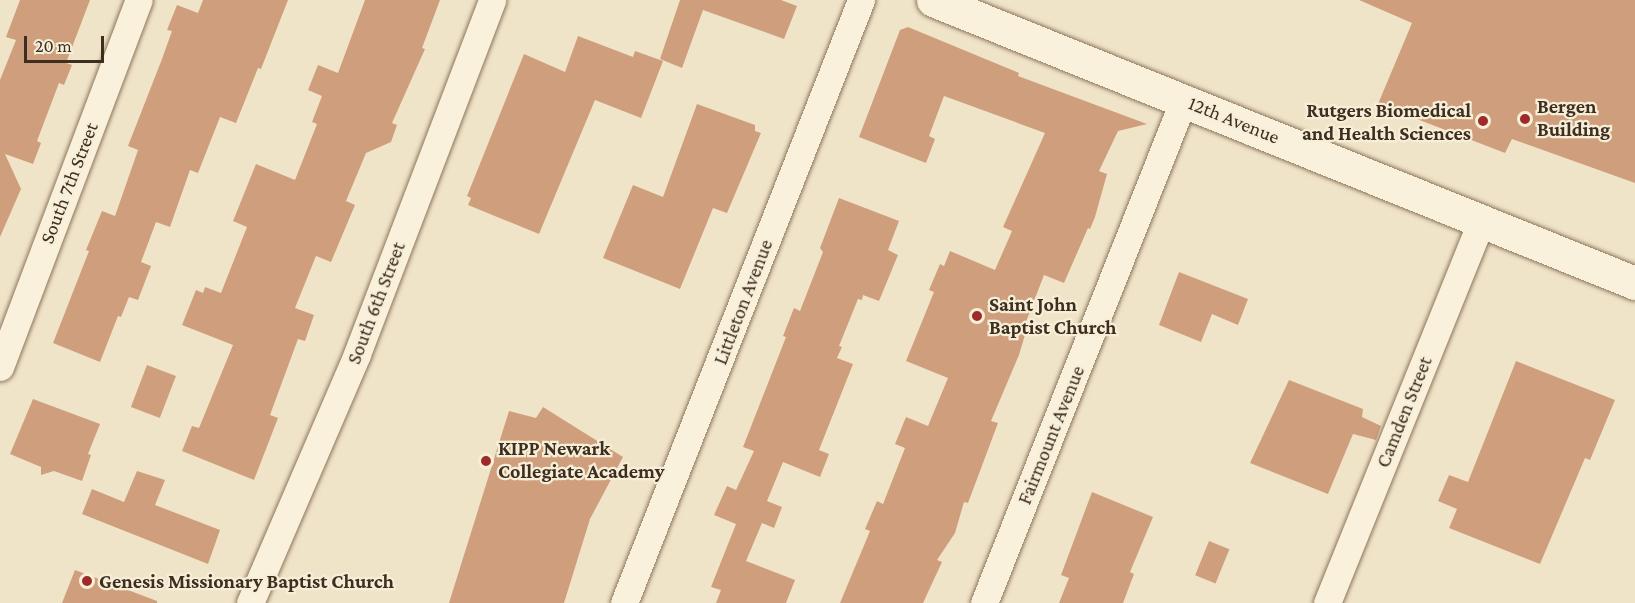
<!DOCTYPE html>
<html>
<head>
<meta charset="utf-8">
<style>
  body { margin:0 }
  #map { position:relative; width:1635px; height:603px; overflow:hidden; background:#f0e4c8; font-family:"Crimson Pro",serif }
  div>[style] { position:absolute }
  .building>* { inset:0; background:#cf9f7d; transform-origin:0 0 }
  .roads { filter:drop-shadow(0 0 2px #8d765c) drop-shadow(0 0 2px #8d765c) }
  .street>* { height:27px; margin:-13.5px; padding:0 13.5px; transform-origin:13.5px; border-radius:13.5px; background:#faf1dc }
  .secondary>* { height:33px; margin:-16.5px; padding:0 16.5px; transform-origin:16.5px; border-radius:16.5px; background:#faf1dc }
  .dots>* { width:16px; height:16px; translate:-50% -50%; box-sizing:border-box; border:3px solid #f7eed8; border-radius:50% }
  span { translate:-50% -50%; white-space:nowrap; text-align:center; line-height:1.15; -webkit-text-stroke:4.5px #f7eed8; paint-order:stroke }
  .poi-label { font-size:20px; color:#3d2e20; font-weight:700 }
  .left { translate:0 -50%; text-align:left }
  .right { translate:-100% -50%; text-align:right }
  .street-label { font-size:20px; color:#3d2e20 }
  .scale { position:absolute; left:24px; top:36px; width:80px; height:27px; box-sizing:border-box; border:3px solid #3d2e20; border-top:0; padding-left:8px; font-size:18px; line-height:21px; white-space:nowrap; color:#3d2e20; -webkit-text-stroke:4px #f7eed8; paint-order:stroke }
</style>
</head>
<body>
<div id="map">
  <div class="building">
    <div style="clip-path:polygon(20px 0,90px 0,66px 63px,72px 65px,64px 85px,59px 83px,37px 141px,41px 143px,33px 164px,5px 154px,21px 189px,0 237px,0 80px,16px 40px,6px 37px)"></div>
    <div style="clip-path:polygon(203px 0,288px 0,261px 69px,258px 68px,236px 123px,220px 117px,198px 173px,190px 170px,170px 227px,156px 222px,141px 262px,151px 266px,138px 300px,129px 297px,121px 317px,118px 316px,100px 362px,53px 343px,89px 251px,86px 250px,102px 211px,115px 216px,138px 150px,128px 146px,162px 59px,172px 31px,167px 30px,177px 5px,198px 13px)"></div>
    <div style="clip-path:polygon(365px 0,440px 0,422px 48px,425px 49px,392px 123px,397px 125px,391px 142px,366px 153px,346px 201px,355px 205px,331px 262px,316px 256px,295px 308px,314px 315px,305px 341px,298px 339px,270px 415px,278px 418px,254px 480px,182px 451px,192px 426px,199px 428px,233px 345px,182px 325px,196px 290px,203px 293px,205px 287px,221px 293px,247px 227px,233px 221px,256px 164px,295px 180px,317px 124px,312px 122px,322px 96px,308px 90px,318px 65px,338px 73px)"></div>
    <div style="clip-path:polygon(680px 0,781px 0,797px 6px,784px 39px,703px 10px,682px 68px,660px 59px)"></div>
    <div style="clip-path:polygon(1359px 0,1635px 0,1635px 183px,1512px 139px,1505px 153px,1378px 104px,1412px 23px)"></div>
    <div style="clip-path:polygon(908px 27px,1019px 73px,1018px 76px,1147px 124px,1118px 131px,1099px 171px,1107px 174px,1095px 217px,1090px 229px,1088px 228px,1064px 283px,1044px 275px,1024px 327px,1027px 328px,1019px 355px,991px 421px,998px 423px,968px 503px,964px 502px,955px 533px,937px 560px,942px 562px,923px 603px,840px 603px,870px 531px,865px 529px,877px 501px,883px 504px,905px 448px,895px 444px,906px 417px,928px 426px,948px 378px,906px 361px,934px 292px,929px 290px,940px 264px,944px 266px,950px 251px,995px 270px,1012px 231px,1003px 227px,1045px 133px,944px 96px,929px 136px,935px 139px,926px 163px,859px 137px,900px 30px)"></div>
    <div style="clip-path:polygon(578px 36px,633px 57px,635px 51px,663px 61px,641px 118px,595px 100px,539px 234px,468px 205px,471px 198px,467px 196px,524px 54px,565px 72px)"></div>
    <div style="clip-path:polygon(697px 104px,755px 125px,755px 131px,761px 133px,727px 213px,713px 208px,680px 289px,603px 258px,633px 185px,663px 197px)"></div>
    <div style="clip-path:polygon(839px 198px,899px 221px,888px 250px,898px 255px,879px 301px,863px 295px,862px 300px,858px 299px,839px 346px,842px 347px,837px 358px,853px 364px,819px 450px,829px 454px,820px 477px,783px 462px,767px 501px,782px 507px,774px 528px,762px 523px,746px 561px,795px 580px,786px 603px,716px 603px,721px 590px,711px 587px,736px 524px,714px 515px,727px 486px,736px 490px,754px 451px,743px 447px,786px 337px,783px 336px,794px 308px,800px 311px,823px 252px,820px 248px)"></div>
    <div style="clip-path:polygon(1179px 272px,1248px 299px,1238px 325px,1212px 314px,1201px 342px,1159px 325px)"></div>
    <div style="clip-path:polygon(1516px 361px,1615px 400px,1590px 460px,1585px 458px,1540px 564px,1449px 528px,1457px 509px,1438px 501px,1449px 475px,1468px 482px)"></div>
    <div style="left:147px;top:365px;width:31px;height:45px;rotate:21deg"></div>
    <div style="clip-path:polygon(1289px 380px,1363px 409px,1362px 417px,1381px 426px,1376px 440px,1353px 434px,1328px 494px,1250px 463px)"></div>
    <div style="clip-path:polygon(33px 399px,100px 424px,88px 454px,91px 455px,82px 481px,54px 471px,41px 475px,41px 467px,10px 454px)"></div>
    <div style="clip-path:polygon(543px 407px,623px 457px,590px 519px,564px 603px,449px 603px,509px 411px,536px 418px)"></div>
    <div style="clip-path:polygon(137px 471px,165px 480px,155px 505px,220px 530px,208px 564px,82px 514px,92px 489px,124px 502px)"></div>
    <div style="clip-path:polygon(1092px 492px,1153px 517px,1130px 572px,1134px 574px,1123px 603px,1059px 603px,1069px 578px,1061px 575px)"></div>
    <div style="left:1209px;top:541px;width:22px;height:37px;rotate:22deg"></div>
    <div style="clip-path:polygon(75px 570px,157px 601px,157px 603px,62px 603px)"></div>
  </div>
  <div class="roads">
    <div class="street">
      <div style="left:0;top:367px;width:392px;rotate:-69.3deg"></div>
      <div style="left:250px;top:603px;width:271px;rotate:-66.7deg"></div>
      <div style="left:357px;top:354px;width:379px;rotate:-69.1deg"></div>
      <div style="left:624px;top:603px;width:648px;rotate:-68.54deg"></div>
      <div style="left:984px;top:603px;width:542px;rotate:-68.36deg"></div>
      <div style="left:1327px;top:603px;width:412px;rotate:-68deg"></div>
    </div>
    <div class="secondary">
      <div style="left:933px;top:0;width:757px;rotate:21.96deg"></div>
    </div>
  </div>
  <div class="dots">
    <div style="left:1525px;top:119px;background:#9e2a2b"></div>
    <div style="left:1483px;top:121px;background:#9e2a2b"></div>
    <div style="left:977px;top:316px;background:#9e2a2b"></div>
    <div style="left:486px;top:461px;background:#9e2a2b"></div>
    <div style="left:87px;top:581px;background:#9e2a2b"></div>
  </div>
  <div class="poi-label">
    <span class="left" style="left:1537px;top:118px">Bergen<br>Building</span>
    <span class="right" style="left:1471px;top:122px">Rutgers Biomedical<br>and Health Sciences</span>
    <span class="left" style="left:989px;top:316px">Saint John<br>Baptist Church</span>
    <span class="left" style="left:498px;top:460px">KIPP Newark<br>Collegiate Academy</span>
    <span class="left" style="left:99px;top:581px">Genesis Missionary Baptist Church</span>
  </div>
  <div class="street-label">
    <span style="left:1234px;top:120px;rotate:22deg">12th Avenue</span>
    <span style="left:69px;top:183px;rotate:-69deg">South 7th Street</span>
    <span style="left:743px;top:302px;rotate:-69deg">Littleton Avenue</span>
    <span style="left:376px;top:303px;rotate:-69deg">South 6th Street</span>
    <span style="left:1404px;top:412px;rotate:-68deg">Camden Street</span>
    <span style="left:1051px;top:435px;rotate:-68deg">Fairmount Avenue</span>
  </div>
  <div class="scale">20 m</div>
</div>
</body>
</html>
